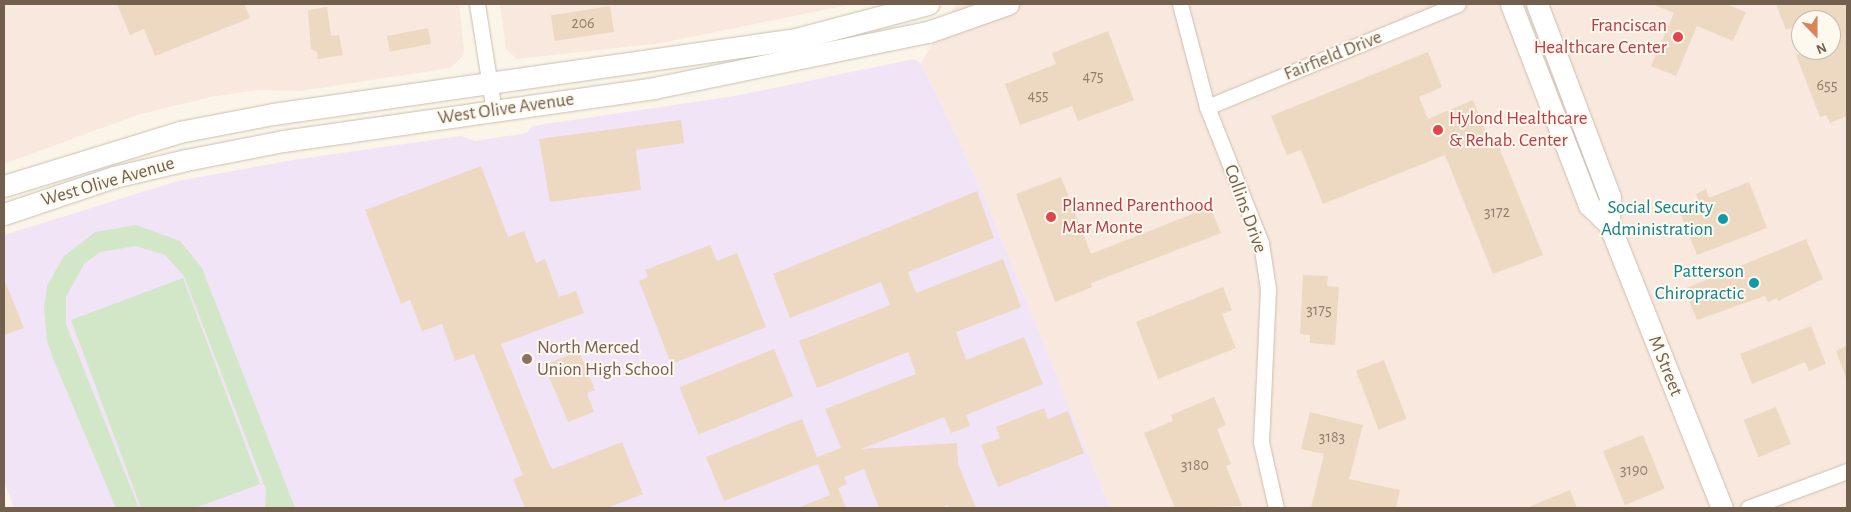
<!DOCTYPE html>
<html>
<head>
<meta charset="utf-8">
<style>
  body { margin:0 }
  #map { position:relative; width:1851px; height:512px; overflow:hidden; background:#faf5e8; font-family:"Alegreya Sans",sans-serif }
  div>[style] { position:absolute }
  .commercial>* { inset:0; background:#f9e8dd }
  .education>* { inset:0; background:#f2e4f7 }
  .green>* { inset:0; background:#d1e7c7 }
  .building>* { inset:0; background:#edd8c2; transform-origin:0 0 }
  .roads { filter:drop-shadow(0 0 1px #cbbeaf) drop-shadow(0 0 1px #cbbeaf) }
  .street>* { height:15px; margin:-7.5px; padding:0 7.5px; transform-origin:7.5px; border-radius:7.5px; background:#fff }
  .secondary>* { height:21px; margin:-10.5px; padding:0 10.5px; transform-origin:10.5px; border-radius:10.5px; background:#fff }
  .dots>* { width:14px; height:14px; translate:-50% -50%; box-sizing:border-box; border:2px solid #fdf9ee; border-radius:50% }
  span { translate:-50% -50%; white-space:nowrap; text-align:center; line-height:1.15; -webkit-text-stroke:4px #fdf9ee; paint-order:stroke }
  .number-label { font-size:16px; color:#917d6b }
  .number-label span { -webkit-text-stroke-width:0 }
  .health-label { font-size:19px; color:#be3a42 }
  .right { translate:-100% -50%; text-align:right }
  .left { translate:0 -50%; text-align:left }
  .street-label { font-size:19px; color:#725f4e }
  .culture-label { font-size:19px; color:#0d838f }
  .education-label { font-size:19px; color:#785e54 }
  .frame { position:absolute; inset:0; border:5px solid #725f4e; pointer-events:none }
  .north { position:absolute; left:1791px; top:10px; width:50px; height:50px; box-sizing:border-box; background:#fdf9ee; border:1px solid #c5bbae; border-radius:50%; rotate:158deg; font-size:14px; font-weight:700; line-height:20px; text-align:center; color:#725f4e }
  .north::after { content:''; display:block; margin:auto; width:18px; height:22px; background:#d88359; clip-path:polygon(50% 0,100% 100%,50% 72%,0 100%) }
</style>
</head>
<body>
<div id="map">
  <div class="commercial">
    <div style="clip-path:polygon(4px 4px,459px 4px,464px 50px,463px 56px,450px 68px,300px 91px,258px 90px,210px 97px,137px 115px,4px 164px)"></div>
    <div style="clip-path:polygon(500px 4px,852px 4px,661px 43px,517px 59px,506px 49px)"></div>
    <div style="clip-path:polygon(evenodd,956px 4px,1847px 4px,1847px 508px,1110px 508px,983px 193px,921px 63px,956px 4px,1801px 20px,1831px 20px,1831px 50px,1801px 50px,1801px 20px)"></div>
  </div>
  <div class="education">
    <div style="clip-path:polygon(914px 59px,921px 63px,983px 193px,1110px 508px,14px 508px,4px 482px,4px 235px,178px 181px,293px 160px,461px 136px,475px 141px,527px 133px,532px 126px,735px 96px)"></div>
  </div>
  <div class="green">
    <div style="clip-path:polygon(136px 225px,180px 241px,202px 268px,295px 508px,265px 508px,266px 490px,184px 276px,165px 255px,136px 246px,100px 252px,84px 264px,66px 297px,66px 324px,139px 508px,116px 508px,54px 361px,47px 341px,44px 309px,47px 286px,64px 256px,95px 232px)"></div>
    <div style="clip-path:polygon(183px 278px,260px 484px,195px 508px,141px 508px,71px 320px)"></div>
  </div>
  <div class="building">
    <div style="clip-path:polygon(117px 4px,244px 4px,250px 18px,155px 56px,144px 29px,130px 35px)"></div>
    <div style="clip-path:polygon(1652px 4px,1725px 4px,1746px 12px,1733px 41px,1697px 26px,1676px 76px,1651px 66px,1674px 13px)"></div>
    <div style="clip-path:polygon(1776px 4px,1847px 4px,1847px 116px,1830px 123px,1826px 115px,1820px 117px,1796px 55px,1801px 53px,1800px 50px,1831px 50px,1831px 20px,1801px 20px,1801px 25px,1786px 30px)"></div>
    <div style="left:610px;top:6px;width:26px;height:60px;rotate:81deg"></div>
    <div style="clip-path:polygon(327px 7px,331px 36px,339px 35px,343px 55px,318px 59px,317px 52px,311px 49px,308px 10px)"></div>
    <div style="left:428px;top:28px;width:16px;height:42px;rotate:79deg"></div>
    <div style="clip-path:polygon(1108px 31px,1134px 100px,1078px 121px,1072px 106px,1020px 125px,1005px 84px,1056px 64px,1052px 53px)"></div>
    <div style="clip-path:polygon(1428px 52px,1442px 87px,1419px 97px,1428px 119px,1473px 100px,1493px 149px,1499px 147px,1543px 255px,1493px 274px,1445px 155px,1323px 204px,1301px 150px,1287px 155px,1271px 116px)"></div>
    <div style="clip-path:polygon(681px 120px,684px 143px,636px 150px,641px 190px,550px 202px,539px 139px)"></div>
    <div style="clip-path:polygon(481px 166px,508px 237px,524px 231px,536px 263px,545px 259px,559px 297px,576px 291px,584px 313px,501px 344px,549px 464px,553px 469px,622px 442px,643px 494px,607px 508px,525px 508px,513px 479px,523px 475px,474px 354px,455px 361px,442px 324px,422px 331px,410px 300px,401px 304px,365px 210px)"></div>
    <div style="clip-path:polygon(1061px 177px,1091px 254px,1210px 207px,1221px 233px,1091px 283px,1092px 287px,1055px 302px,1016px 194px)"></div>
    <div style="clip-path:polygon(1749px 182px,1767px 228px,1697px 255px,1679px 210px,1699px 202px,1696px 194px,1706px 189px,1709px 198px)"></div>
    <div style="clip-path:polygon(977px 191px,994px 238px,908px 272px,916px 293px,1003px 259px,1021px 307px,956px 332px,966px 360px,1024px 337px,1043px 384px,966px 415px,970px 426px,951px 433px,944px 417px,861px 449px,957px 443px,958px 464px,976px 508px,949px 508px,948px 505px,940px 508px,879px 508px,864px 469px,844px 477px,847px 484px,838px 488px,846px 508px,798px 508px,830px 495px,818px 464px,724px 501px,706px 457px,802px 419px,817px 457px,841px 448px,825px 409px,916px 374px,908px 352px,817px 388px,799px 341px,890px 305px,881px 282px,790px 318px,773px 274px)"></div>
    <div style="clip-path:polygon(1806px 239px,1823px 279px,1778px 301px,1777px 298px,1768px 302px,1765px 296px,1697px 320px,1684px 289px)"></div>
    <div style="clip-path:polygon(710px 245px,717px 261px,737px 253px,766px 327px,671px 364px,639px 281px,648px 277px,645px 270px)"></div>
    <div style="clip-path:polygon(1303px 275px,1328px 276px,1327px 286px,1339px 287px,1335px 345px,1310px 343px,1310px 335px,1300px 334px)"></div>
    <div style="clip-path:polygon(4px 279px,24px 328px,4px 335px)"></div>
    <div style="clip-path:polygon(1223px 287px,1232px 310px,1222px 314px,1236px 348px,1158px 379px,1136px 322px)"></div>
    <div style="clip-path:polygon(1811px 326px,1826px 364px,1809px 371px,1805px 362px,1752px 384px,1740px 354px)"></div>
    <div style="clip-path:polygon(1847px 345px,1847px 378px,1846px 378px,1836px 351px)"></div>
    <div style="left:774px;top:349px;width:51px;height:102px;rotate:68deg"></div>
    <div style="clip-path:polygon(579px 351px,595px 390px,587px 393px,594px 412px,568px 422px,544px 365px)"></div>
    <div style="left:1384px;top:360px;width:63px;height:30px;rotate:69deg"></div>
    <div style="clip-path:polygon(1214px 397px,1226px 425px,1217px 429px,1231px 464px,1226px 466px,1242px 506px,1175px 508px,1144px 433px,1173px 421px,1171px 415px)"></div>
    <div style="left:1776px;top:407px;width:40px;height:35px;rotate:68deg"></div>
    <div style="clip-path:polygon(1044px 408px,1048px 419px,1068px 411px,1084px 453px,998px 487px,981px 445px,1000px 438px,996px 427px)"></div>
    <div style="clip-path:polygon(1310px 412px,1363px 425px,1349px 479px,1400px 490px,1396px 508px,1311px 508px,1324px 454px,1301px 449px)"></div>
    <div style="left:1643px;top:435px;width:58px;height:43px;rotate:68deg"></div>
    <div style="clip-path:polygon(1570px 490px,1577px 508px,1526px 508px)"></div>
  </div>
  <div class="roads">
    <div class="street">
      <div style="left:477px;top:4px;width:108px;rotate:81deg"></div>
      <div style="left:1180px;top:4px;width:106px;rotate:75.3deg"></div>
      <div style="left:1207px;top:107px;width:146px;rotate:68.3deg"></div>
      <div style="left:1261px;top:243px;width:47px;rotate:81.3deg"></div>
      <div style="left:1268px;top:289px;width:153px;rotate:92.6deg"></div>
      <div style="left:1261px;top:442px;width:68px;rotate:77.2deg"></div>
      <div style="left:1207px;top:107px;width:271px;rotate:-22.3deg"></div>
      <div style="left:1748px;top:508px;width:106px;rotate:-20.5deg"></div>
    </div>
    <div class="secondary">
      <div style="left:1511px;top:4px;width:216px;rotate:68.8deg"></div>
      <div style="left:1589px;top:205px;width:28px;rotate:44deg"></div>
      <div style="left:1609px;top:224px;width:306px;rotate:68.3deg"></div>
      <div style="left:1537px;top:4px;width:206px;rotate:69.3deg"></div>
      <div style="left:1610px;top:197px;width:27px;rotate:92deg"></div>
      <div style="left:4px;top:186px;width:183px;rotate:-17.1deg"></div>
      <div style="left:179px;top:132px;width:96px;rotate:-10.8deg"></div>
      <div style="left:273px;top:114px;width:528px;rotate:-8.16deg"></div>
      <div style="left:796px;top:39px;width:137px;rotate:-14.9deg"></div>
      <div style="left:4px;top:214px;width:116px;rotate:-18.6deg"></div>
      <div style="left:114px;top:177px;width:74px;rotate:-13.3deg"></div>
      <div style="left:186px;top:160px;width:99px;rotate:-11.1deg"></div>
      <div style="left:283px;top:141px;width:375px;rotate:-8.1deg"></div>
      <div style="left:654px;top:88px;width:280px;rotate:-11.6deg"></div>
      <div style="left:928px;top:32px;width:85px;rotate:-19.3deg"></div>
    </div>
  </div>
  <div class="dots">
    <div style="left:1678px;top:37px;background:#e0444e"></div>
    <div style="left:1438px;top:130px;background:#e0444e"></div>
    <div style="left:1051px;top:217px;background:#e0444e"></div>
    <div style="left:1723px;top:219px;background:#0f9aa8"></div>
    <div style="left:1754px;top:283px;background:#0f9aa8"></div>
    <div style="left:527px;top:359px;background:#8d6e63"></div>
  </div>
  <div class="number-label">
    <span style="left:583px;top:23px">206</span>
    <span style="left:1093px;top:76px">475</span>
    <span style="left:1827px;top:85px">655</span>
    <span style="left:1038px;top:95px">455</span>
    <span style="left:1497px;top:212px">3172</span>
    <span style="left:1319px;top:310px">3175</span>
    <span style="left:1332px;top:437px">3183</span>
    <span style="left:1195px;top:465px">3180</span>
    <span style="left:1634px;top:470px">3190</span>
  </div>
  <div class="health-label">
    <span class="right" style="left:1667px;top:37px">Franciscan<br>Healthcare Center</span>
    <span class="left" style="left:1449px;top:130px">Hylond Healthcare<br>&amp; Rehab. Center</span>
    <span class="left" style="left:1062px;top:217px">Planned Parenthood<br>Mar Monte</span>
  </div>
  <div class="street-label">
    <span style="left:1333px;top:56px;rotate:-22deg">Fairfield Drive</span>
    <span style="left:506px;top:109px;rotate:-8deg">West Olive Avenue</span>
    <span style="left:108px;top:182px;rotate:-16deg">West Olive Avenue</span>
    <span style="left:1245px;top:209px;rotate:70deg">Collins Drive</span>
    <span style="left:1665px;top:366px;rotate:68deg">M Street</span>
  </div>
  <div class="culture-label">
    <span class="right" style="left:1713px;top:219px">Social Security<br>Administration</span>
    <span class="right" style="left:1744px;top:283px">Patterson<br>Chiropractic</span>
  </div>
  <div class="education-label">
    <span class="left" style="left:537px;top:359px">North Merced<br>Union High School</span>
  </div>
  <div class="frame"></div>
  <div class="north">N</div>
</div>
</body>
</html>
